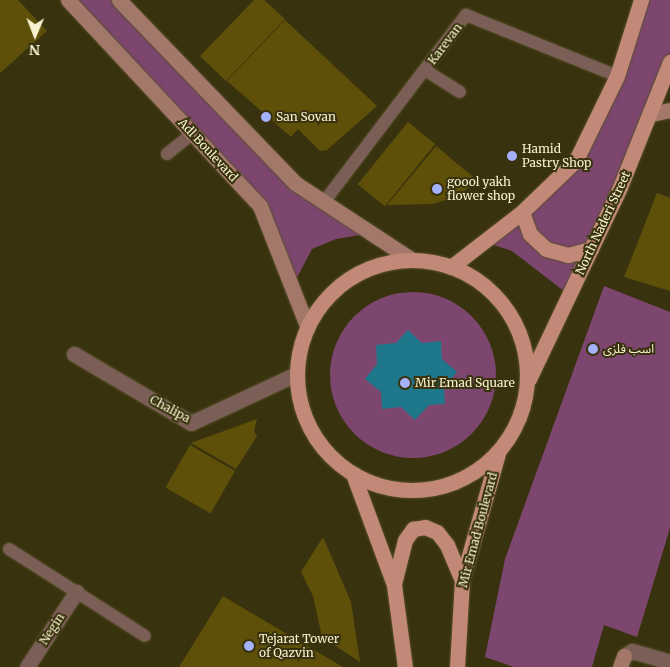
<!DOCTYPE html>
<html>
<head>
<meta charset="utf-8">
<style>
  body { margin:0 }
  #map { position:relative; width:670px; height:667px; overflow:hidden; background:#39320e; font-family:Merriweather,"Noto Sans Arabic",serif }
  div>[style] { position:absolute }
  .green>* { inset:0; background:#7d466f }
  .round { border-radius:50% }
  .water>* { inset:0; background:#1f778c }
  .building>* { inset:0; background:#5e5009; transform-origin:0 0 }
  .roads { filter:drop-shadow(0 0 1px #58512d) drop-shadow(0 0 1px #58512d) }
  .lane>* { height:12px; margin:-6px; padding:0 6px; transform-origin:6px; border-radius:6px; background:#7b5f56 }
  .street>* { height:15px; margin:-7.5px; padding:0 7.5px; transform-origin:7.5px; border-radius:7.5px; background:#7b5f56 }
  .secondary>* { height:15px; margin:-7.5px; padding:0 7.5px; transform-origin:7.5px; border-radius:7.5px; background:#a37769 }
  .primary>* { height:15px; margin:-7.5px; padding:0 7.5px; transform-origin:7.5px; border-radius:7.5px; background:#c38978 }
  .primary>.ring { margin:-7.5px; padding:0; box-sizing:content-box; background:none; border:15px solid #c38978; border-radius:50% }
  .dots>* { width:14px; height:14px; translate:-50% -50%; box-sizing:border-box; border:2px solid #39320e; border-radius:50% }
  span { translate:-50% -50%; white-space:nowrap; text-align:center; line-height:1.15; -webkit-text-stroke:4px #39320e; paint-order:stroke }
  .street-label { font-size:12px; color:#f8f1d0 }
  .poi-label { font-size:12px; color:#f8f1d0 }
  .left { translate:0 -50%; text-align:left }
  .north { position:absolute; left:10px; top:10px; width:50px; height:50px; -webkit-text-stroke:4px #39320e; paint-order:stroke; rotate:181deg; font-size:14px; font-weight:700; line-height:20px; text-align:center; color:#f8f1d0 }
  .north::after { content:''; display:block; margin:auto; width:18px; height:22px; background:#f8f1d0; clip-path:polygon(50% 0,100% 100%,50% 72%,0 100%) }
</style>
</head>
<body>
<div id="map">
  <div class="green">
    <div style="clip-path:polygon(68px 0,119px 0,295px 183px,372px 233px,336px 239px,312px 249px,292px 287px,260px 206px)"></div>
    <div style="clip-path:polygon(641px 0,670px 0,670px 62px,569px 295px,512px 251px,484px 242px,576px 160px)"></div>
    <div style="clip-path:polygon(604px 286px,670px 312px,670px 528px,637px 637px,604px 625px,592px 667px,514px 667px,485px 657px,505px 559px)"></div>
    <div class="round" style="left:330px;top:292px;width:166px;height:166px"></div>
  </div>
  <div class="water">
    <div style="clip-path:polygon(408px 330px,422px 343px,441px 341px,442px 359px,457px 372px,444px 387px,445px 404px,429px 405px,415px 420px,401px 407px,382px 409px,381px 392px,365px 379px,377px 364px,376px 345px,396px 343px)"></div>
  </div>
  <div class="building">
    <div style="clip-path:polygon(0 0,18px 0,47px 31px,0 73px)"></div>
    <div style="clip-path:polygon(254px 0,264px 0,285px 19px,226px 81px,200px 56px)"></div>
    <div style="clip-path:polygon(285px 20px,377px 106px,327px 150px,320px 151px,298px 129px,291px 137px,227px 81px)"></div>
    <div style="left:408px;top:122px;width:35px;height:80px;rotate:39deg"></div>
    <div style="clip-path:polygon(436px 146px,478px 181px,455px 197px,433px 204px,387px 205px)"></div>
    <div style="clip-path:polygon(657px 193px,670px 198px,670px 291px,624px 277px)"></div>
    <div style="clip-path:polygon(257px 419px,254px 431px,257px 436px,236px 469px,191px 443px)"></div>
    <div style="left:190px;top:445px;width:52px;height:49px;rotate:30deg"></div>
    <div style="clip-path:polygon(323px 537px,351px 602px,360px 662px,322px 637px,313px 596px,301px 572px)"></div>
    <div style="clip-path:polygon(223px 596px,270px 624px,343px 667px,179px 667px)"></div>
  </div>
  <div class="roads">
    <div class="lane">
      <div style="left:425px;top:70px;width:41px;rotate:32.2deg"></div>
      <div style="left:167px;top:154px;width:32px;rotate:-39deg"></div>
      <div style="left:324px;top:202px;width:235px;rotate:-52.8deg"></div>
      <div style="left:466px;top:15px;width:163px;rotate:22deg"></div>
      <div style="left:9px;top:549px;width:161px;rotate:32.6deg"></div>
    </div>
    <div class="street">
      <div style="left:74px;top:354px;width:136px;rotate:30.5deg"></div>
      <div style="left:191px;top:423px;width:116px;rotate:-25deg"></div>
      <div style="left:624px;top:656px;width:9px;rotate:-32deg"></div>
      <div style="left:632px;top:651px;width:40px;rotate:16deg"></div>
      <div style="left:27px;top:667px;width:90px;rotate:-56.8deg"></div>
    </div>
    <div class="secondary">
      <div style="left:68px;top:0;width:282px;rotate:47deg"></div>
      <div style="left:260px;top:206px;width:129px;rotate:68.6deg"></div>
      <div style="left:119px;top:0;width:254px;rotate:46.1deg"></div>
      <div style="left:295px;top:183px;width:140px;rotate:33.3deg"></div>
      <div style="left:651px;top:114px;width:19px;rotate:-12deg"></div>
      <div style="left:620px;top:667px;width:12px;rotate:-70deg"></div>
    </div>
    <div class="primary">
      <div style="left:522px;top:212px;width:23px;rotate:70deg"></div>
      <div style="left:530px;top:234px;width:22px;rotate:43deg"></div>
      <div style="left:546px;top:249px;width:23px;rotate:15deg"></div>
      <div style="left:568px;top:255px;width:24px;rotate:-15deg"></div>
      <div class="ring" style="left:297px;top:260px;width:215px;height:215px"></div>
      <div style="left:451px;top:267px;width:90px;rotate:-37.8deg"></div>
      <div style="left:522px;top:212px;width:75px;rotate:-43.9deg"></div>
      <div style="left:576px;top:160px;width:93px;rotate:-64deg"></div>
      <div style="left:617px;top:76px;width:80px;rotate:-72.5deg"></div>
      <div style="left:529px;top:379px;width:212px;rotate:-64.6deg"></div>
      <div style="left:620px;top:187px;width:135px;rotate:-68.2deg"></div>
      <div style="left:353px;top:474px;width:118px;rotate:69.7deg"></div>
      <div style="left:394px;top:585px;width:83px;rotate:82.4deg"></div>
      <div style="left:394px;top:584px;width:45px;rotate:-76deg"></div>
      <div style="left:405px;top:540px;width:14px;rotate:-54deg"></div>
      <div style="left:413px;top:529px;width:12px;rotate:-9deg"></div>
      <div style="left:425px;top:527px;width:13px;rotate:23deg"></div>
      <div style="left:437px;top:532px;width:16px;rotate:52deg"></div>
      <div style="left:447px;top:545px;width:38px;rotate:67deg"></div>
      <div style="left:457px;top:667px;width:87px;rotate:-86.7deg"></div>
      <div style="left:462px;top:580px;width:131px;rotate:-74.1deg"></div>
    </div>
  </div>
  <div class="dots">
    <div style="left:266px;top:117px;background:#a6b1fc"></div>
    <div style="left:512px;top:156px;background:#a6b1fc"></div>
    <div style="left:437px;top:189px;background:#a6b1fc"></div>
    <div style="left:593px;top:349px;background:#a6b1fc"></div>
    <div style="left:405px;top:383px;background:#a6b1fc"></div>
    <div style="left:249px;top:646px;background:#a6b1fc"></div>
  </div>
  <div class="street-label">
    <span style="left:445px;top:44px;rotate:-53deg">Karevan</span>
    <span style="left:208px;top:150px;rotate:47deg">Adl Boulevard</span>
    <span style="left:603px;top:223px;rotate:-65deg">North Naderi Street</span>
    <span style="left:170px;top:409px;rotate:28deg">Chalipa</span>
    <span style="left:478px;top:530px;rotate:-75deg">Mir Emad Boulevard</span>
    <span style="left:52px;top:629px;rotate:-57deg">Negin</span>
  </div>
  <div class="poi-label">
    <span class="left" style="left:276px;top:117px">San Sovan</span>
    <span class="left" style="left:522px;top:156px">Hamid<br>Pastry Shop</span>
    <span class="left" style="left:447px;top:189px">goool yakh<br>flower shop</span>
    <span class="left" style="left:603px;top:349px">اسب فلزی</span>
    <span class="left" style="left:415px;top:383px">Mir Emad Square</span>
    <span class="left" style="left:259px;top:646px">Tejarat Tower<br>of Qazvin</span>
  </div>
  <div class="north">N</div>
</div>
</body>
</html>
